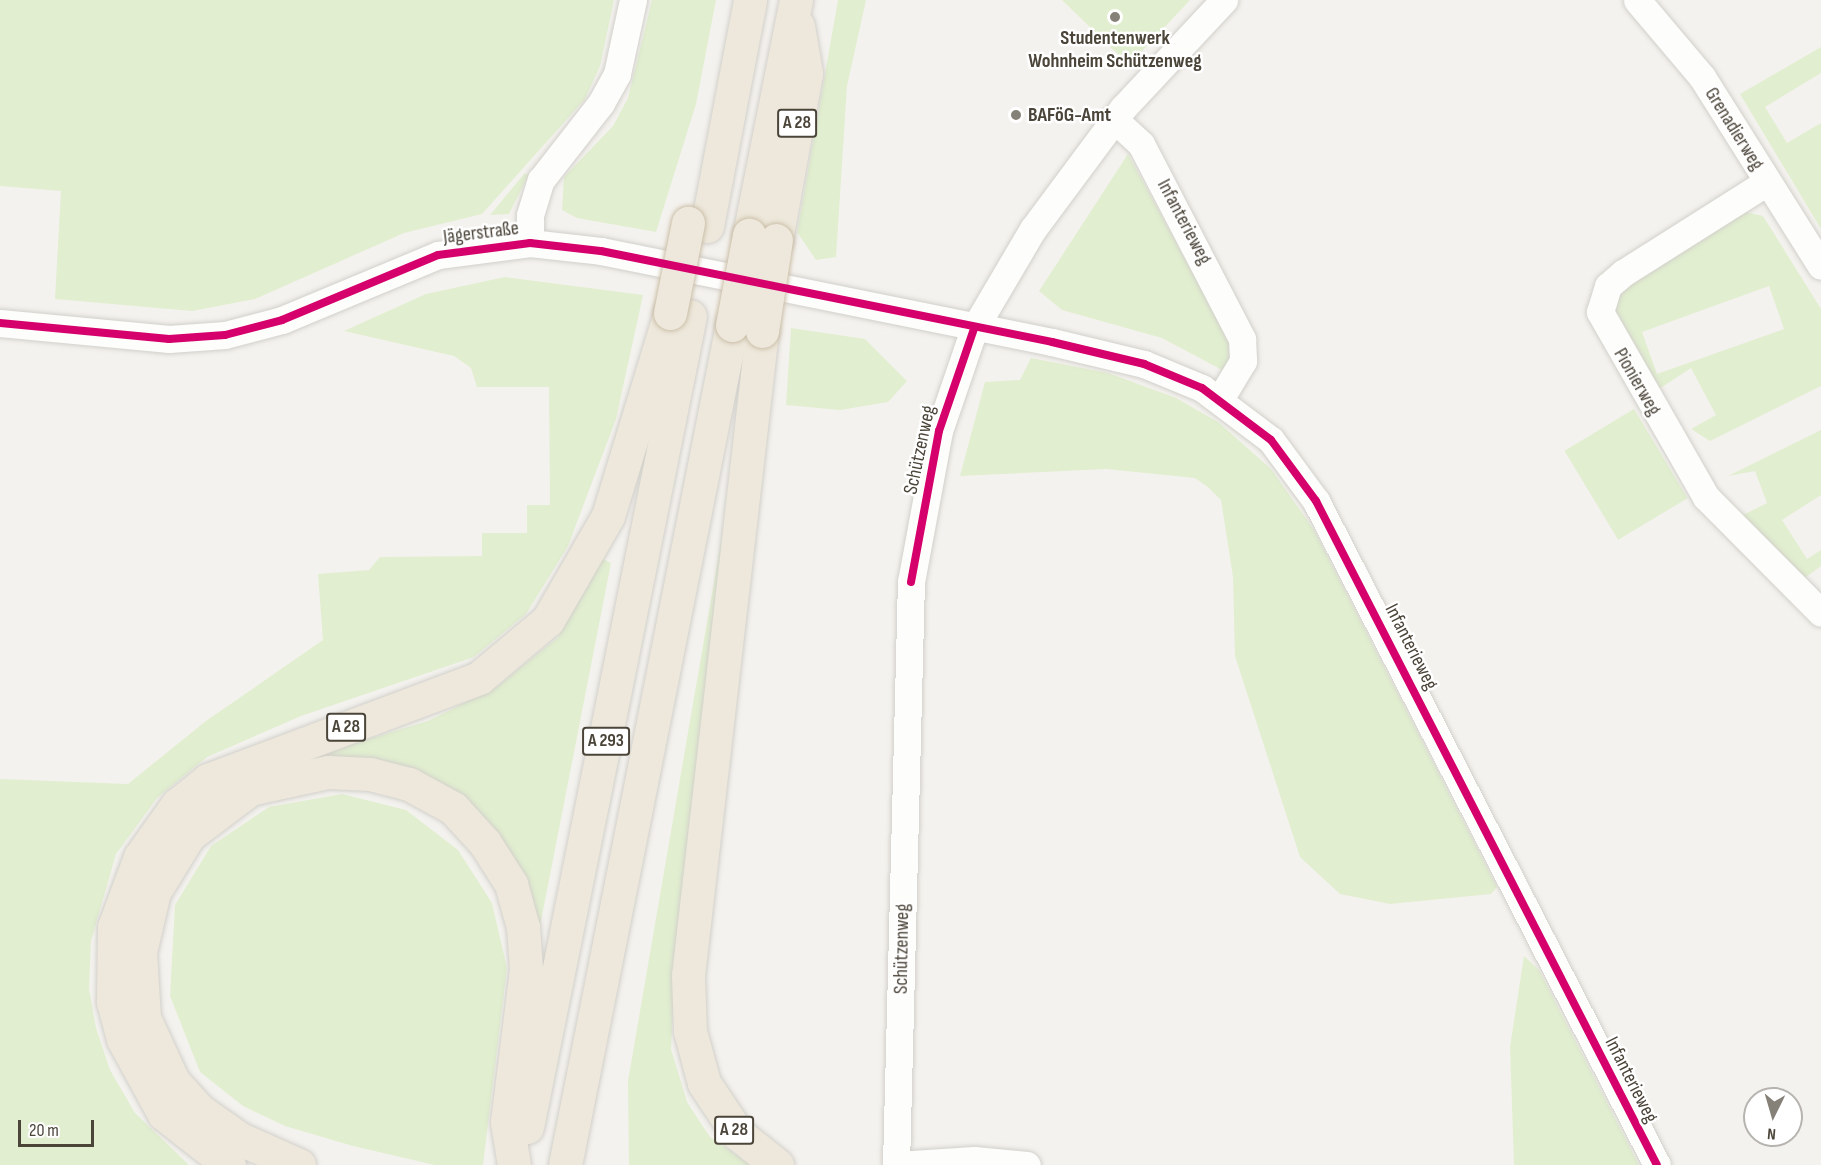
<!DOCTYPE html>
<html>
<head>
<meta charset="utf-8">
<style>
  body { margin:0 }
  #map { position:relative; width:1821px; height:1165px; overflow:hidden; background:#f4f2ee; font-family:"Sofia Sans Condensed",sans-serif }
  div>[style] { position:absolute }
  .green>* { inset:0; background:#e1eecf; transform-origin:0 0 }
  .roads { filter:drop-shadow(0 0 2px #d2d0cb) drop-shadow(0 0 2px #d2d0cb) }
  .street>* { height:27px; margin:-13.5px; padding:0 13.5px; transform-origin:13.5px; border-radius:13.5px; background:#fdfdfc }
  .highway>* { height:33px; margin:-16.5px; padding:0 16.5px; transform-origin:16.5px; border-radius:16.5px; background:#ede8db }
  .bridges { filter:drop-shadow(0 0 2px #ccbfa9) drop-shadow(0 0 2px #ccbfa9) }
  .highway-bridge>* { height:33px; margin:-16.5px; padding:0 16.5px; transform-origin:16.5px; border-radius:16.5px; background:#ede8db }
  .cycleway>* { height:8px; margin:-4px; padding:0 4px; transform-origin:4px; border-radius:4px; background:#d6006c }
  .dots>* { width:16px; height:16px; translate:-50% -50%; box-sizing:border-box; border:3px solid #fff; border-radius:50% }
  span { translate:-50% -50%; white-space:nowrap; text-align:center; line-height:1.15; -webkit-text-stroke:5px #fff; paint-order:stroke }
  .shield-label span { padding:2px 4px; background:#fff; border:2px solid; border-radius:4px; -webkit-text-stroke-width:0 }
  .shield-label { font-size:18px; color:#4b4439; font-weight:700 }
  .poi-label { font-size:20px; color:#4b4439; font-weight:700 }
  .left { translate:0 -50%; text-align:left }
  .street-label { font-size:20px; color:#4b4439 }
  .north { position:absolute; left:1743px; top:1087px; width:60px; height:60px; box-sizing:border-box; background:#fff; border:2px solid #b7b4b0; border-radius:50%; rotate:185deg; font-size:16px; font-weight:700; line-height:24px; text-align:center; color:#4b4439 }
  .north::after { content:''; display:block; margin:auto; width:21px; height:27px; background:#868178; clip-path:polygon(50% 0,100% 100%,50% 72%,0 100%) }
  .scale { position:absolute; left:18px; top:1120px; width:76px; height:27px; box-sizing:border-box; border:3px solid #4b4439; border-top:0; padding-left:8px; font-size:18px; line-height:21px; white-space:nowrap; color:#4b4439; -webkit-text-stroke:4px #fff; paint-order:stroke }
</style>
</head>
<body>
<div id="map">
  <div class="green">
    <div style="clip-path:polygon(0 0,614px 0,600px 66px,585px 99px,482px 214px,404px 233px,255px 299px,192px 311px,55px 299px,61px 191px,0 186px)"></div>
    <div style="clip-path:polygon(652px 0,716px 0,696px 104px,656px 232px,577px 218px,562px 210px,564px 177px,613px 126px,628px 98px)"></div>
    <div style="clip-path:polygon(838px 0,866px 0,847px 86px,836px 257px,816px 260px,797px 232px)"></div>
    <div style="clip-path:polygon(1062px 0,1190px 0,1129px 65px)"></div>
    <div style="clip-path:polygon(1821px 47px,1821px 73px,1765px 107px,1787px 143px,1821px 123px,1821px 229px,1740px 94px)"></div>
    <div style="clip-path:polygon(1128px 154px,1232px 345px,1226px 372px,1162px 338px,1062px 310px,1039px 291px)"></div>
    <div style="clip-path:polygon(524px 174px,529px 174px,509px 214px,490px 215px)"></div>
    <div style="clip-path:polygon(evenodd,1745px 212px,1763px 216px,1821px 309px,1821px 386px,1710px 441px,1691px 429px,1716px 415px,1691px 368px,1656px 391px,1614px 320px,1614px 304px,1621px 290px,1745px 212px,1769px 286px,1784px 329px,1657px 374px,1642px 332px,1769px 286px)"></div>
    <div style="clip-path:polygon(505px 277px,643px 295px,616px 419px,568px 546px,526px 614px,474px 657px,301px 716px,207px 757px,157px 798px,116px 854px,91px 941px,89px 989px,96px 1028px,110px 1070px,135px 1113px,189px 1165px,0 1165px,0 779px,128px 784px,206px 721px,323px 640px,318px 574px,369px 570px,380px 557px,482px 556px,482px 533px,527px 533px,527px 505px,550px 505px,549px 387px,477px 387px,471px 368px,454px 356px,344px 331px,426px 294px)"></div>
    <div style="clip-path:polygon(791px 328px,865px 339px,907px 381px,888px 402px,840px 410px,786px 405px)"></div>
    <div style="clip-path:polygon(1031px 358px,1108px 373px,1176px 398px,1218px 422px,1271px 469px,1314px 530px,1497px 887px,1491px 894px,1390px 904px,1340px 894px,1300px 857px,1235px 656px,1233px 577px,1221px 500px,1209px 488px,1195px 478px,1106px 469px,960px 476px,985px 382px,1020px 380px)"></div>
    <div style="left:1634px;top:409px;width:104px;height:81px;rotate:59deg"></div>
    <div style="clip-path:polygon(1821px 430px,1821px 495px,1782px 520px,1807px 559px,1821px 550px,1821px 566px,1802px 580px,1737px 518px,1767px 503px,1755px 471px,1728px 476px)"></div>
    <div style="clip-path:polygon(731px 483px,675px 964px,671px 1049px,687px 1102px,710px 1137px,751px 1165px,629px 1165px,628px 1081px)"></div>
    <div style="clip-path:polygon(603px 559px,611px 563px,540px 926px,535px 926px,489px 825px,292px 762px,428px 721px,498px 686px,558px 637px)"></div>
    <div style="clip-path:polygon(342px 794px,406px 810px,458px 850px,492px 903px,507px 968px,483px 1165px,435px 1165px,353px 1146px,285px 1126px,243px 1106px,200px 1072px,170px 996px,175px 905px,211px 846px,269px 807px)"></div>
    <div style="clip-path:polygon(1524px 956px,1539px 970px,1639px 1165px,1514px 1165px,1510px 1047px)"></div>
  </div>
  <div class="roads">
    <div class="street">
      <div style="left:1637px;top:0;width:101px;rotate:49.8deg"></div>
      <div style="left:1702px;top:77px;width:223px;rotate:57.8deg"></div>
      <div style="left:1114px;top:119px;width:37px;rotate:43deg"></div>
      <div style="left:1141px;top:144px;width:220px;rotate:62.6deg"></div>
      <div style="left:1242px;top:339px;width:22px;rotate:87deg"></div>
      <div style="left:1243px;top:361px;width:44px;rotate:121.2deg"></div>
      <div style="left:1767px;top:182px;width:170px;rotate:147.7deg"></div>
      <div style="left:1623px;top:273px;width:20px;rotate:139deg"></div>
      <div style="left:1608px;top:286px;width:27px;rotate:107deg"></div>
      <div style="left:1600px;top:312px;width:213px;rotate:60.2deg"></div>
      <div style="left:1706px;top:497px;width:163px;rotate:45.2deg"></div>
      <div style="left:530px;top:243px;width:28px;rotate:-90deg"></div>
      <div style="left:530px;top:215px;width:37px;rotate:-73deg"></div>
      <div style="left:541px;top:180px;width:98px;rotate:-52.1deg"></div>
      <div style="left:601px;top:103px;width:33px;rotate:-61deg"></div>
      <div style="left:617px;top:74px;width:76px;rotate:-77.8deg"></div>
      <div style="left:0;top:323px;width:170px;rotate:5.4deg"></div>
      <div style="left:169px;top:339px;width:56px;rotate:-4.1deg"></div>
      <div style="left:225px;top:335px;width:59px;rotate:-14.7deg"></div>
      <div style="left:282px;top:320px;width:169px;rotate:-22.6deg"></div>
      <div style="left:438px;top:255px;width:93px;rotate:-7.4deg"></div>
      <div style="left:530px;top:243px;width:71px;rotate:6.4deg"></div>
      <div style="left:601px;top:251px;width:460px;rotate:11.4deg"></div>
      <div style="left:1052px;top:342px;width:95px;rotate:13.4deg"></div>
      <div style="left:1144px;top:364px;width:63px;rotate:22.5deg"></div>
      <div style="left:1202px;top:388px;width:86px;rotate:37deg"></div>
      <div style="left:1271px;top:440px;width:76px;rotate:53.6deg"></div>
      <div style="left:1316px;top:501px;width:746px;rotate:62.82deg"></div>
      <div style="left:896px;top:1165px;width:583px;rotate:-88.53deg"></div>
      <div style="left:911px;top:582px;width:154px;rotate:-79.5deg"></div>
      <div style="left:939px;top:431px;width:108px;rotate:-71.1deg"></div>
      <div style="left:974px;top:329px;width:116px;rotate:-59.5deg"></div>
      <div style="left:1033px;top:229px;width:151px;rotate:-53.4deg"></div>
      <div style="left:1123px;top:108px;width:148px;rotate:-46.9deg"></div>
      <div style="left:897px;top:1165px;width:77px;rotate:-3.7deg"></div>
      <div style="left:974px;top:1160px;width:53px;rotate:5.4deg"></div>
    </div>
    <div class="highway">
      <div style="left:707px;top:226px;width:230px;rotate:-79.2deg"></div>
      <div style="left:749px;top:235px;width:240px;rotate:-78.7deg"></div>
      <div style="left:776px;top:240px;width:170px;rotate:-79.8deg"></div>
      <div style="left:806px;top:73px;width:48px;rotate:-99.7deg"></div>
      <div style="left:762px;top:331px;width:648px;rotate:96.55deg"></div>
      <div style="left:688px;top:975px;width:56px;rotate:88deg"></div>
      <div style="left:690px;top:1031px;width:54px;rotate:74.9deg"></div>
      <div style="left:704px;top:1083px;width:61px;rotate:56.3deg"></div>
      <div style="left:738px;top:1134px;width:50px;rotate:38.5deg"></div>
      <div style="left:527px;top:1127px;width:827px;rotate:-78.64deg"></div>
      <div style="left:229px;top:1165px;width:83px;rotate:-141.9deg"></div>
      <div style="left:164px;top:1114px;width:85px;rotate:-118.7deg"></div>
      <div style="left:123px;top:1039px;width:39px;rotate:-105deg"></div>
      <div style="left:113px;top:1001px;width:74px;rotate:-89.2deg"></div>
      <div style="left:114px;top:927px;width:75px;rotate:-69.6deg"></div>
      <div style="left:140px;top:857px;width:64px;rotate:-54.6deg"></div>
      <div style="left:177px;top:805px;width:40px;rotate:-39deg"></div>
      <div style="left:208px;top:780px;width:290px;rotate:-20.6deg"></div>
      <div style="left:479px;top:678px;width:90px;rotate:-40deg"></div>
      <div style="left:548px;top:620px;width:120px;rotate:-60deg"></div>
      <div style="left:608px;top:516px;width:212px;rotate:-73deg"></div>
      <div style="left:299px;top:1165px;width:64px;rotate:-156.2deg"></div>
      <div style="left:240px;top:1139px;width:50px;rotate:-144.7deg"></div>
      <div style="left:199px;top:1110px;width:39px;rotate:-132deg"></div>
      <div style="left:173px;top:1081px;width:69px;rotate:-114.7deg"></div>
      <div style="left:144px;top:1018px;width:66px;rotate:-93.5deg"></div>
      <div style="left:140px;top:952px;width:62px;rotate:-76.9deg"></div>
      <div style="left:154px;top:892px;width:67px;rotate:-58.4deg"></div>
      <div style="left:189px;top:835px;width:76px;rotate:-37deg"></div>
      <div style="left:250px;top:789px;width:80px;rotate:-12.3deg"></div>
      <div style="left:328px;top:772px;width:42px;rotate:2.7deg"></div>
      <div style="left:370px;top:774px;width:40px;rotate:14.4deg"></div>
      <div style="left:409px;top:784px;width:50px;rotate:28.6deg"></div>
      <div style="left:453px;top:808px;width:47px;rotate:47.6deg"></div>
      <div style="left:485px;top:843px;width:49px;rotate:57.6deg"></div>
      <div style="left:511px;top:884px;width:45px;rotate:74.4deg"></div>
      <div style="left:523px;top:927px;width:42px;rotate:85.9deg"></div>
      <div style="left:526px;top:969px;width:154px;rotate:97.1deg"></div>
      <div style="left:507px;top:1122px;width:44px;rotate:80.8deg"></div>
      <div style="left:565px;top:1165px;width:856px;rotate:-78.76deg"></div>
    </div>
  </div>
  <div class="bridges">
    <div class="highway-bridge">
      <div style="left:670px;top:313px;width:92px;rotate:-78.7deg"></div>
      <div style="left:732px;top:325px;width:92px;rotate:-79.3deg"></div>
      <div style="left:762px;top:331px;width:92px;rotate:-81.3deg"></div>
    </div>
  </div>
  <div class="cycleway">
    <div style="left:0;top:323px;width:170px;rotate:5.4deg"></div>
    <div style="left:169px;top:339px;width:56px;rotate:-4.1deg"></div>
    <div style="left:225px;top:335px;width:59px;rotate:-14.7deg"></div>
    <div style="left:282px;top:320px;width:169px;rotate:-22.6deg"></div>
    <div style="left:438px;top:255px;width:93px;rotate:-7.4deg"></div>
    <div style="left:530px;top:243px;width:71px;rotate:6.4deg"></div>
    <div style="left:601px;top:251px;width:460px;rotate:11.4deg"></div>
    <div style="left:1052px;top:342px;width:95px;rotate:13.4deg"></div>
    <div style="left:1144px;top:364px;width:63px;rotate:22.5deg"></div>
    <div style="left:1202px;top:388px;width:86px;rotate:37deg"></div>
    <div style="left:1271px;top:440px;width:76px;rotate:53.6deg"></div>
    <div style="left:1316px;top:501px;width:746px;rotate:62.82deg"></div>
    <div style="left:911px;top:582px;width:154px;rotate:-79.5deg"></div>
    <div style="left:939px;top:431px;width:108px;rotate:-71.1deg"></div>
  </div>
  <div class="dots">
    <div style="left:1115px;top:17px;background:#868178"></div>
    <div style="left:1016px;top:115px;background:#868178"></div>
  </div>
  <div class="shield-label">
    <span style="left:797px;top:123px">A 28</span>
    <span style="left:346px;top:727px">A 28</span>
    <span style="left:606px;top:741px">A 293</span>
    <span style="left:734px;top:1130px">A 28</span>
  </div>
  <div class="poi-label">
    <span style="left:1115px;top:50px">Studentenwerk<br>Wohnheim Schützenweg</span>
    <span class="left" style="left:1028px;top:115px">BAFöG-Amt</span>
  </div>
  <div class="street-label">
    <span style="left:1734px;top:129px;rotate:58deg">Grenadierweg</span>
    <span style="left:1184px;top:222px;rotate:62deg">Infanterieweg</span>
    <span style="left:481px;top:233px;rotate:-7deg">Jägerstraße</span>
    <span style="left:1637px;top:382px;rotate:60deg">Pionierweg</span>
    <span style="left:920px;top:450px;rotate:-78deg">Schützenweg</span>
    <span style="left:1411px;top:647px;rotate:63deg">Infanterieweg</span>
    <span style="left:902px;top:949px;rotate:-89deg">Schützenweg</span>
    <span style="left:1631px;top:1080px;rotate:63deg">Infanterieweg</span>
  </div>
  <div class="north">N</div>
  <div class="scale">20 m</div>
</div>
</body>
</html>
